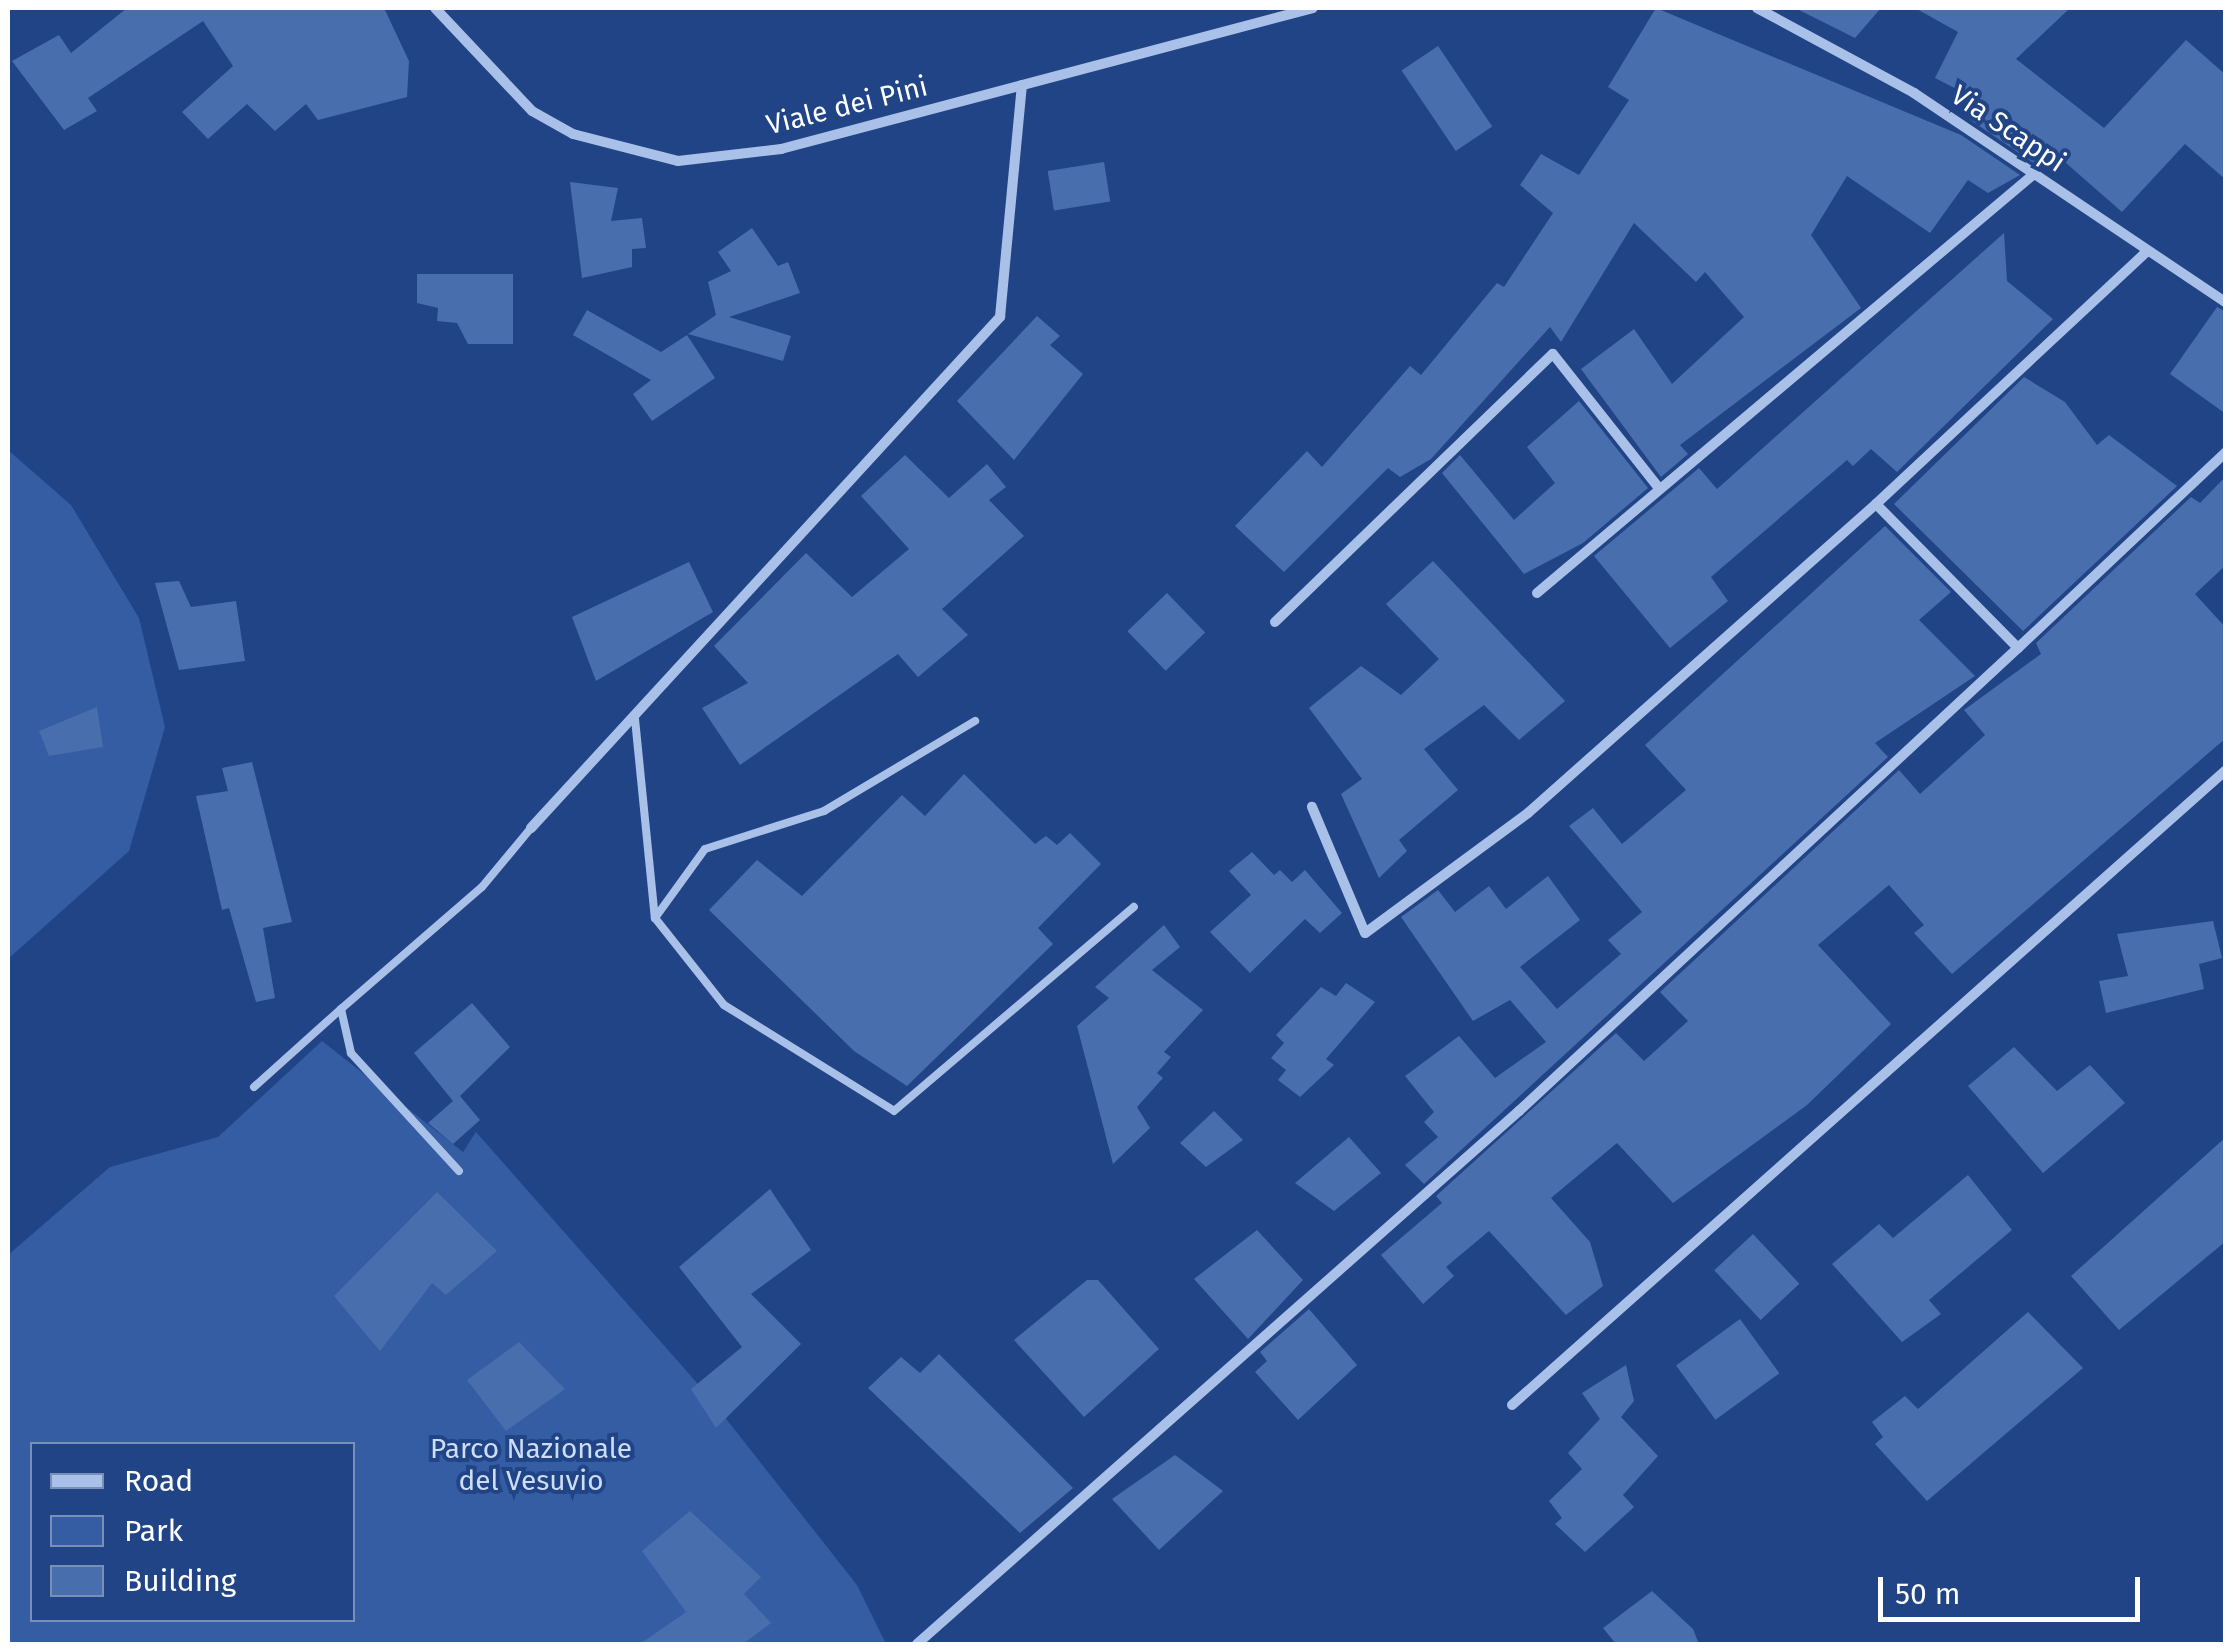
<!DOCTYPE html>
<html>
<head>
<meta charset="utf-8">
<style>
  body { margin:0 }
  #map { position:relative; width:2233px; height:1652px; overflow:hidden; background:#204486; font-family:"Fira Sans",sans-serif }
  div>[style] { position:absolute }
  .green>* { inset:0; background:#345da3 }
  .building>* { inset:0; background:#496eae; transform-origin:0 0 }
  .lane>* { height:8px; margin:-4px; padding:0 4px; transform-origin:4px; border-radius:4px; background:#a9c1e9 }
  .street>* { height:10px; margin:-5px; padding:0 5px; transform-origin:5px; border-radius:5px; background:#a9c1e9 }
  span { translate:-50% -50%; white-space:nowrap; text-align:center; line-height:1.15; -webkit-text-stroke:8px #204486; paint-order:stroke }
  .street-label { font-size:28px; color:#fff }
  .park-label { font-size:28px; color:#ceddf7 }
  .frame { position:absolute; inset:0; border:10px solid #fff; pointer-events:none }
  .legend { position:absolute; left:30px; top:1442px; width:325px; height:180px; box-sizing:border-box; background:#204486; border:2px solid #798fb6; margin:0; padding:12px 18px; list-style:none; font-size:30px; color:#fff }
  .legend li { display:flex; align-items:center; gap:20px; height:50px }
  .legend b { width:50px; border:2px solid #798fb6 }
  .scale { position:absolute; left:1878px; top:1577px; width:262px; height:45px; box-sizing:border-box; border:5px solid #fff; border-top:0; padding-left:12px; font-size:30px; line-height:35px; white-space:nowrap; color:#fff; -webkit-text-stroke:8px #204486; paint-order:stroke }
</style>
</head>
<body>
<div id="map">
  <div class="green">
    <div style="clip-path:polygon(8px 450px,71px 505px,139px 618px,165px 727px,129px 851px,8px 959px)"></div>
    <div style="clip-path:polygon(evenodd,322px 1041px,463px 1152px,476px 1132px,705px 1392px,857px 1585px,886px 1644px,8px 1644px,8px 1255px,110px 1167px,218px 1137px,322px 1041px,32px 1444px,352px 1444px,352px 1620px,32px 1620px,32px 1444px)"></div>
  </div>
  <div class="building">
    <div style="clip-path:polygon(127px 8px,384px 8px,409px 61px,407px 97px,318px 120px,306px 104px,275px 131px,247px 104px,208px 139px,182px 112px,233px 66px,203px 21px,88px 98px,97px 111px,64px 130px,12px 61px,59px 35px,71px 53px)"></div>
    <div style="clip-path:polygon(1656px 8px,1961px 135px,2020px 175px,1988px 193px,1968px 180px,1930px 233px,1847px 176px,1811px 235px,1861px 308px,1680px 445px,1688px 454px,1661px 477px,1581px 369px,1634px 329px,1672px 384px,1744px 317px,1705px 272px,1696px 282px,1634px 223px,1561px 342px,1550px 327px,1431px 459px,1400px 477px,1388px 468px,1284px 572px,1235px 526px,1307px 451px,1322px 467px,1410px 366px,1421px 375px,1497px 283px,1504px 287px,1553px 213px,1520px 185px,1541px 154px,1579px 175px,1629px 100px,1608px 87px)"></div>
    <div style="clip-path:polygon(1795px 8px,1881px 8px,1855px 38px)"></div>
    <div style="clip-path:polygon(1915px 8px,2070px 8px,2016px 59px,2104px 128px,2186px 40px,2226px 75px,2226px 180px,2185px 144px,2122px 212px,2058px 156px,2038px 166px,1969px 119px,1978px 100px,1935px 78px,1958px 32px)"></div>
    <div style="left:1438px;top:46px;width:97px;height:44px;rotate:56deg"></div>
    <div style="left:1104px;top:162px;width:40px;height:57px;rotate:81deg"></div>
    <div style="clip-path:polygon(570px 182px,618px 188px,611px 221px,642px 218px,646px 248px,632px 249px,632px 267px,582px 278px)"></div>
    <div style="clip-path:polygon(752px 228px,778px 266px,788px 262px,800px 293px,729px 317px,791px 336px,783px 361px,688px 334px,716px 315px,708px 282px,731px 271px,718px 252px)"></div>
    <div style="clip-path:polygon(2004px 233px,2007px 281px,2053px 319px,1897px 472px,1871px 449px,1853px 466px,1847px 460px,1711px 577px,1728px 601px,1670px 648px,1594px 556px,1699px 468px,1717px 489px)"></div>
    <div style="clip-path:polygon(417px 274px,513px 274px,513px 344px,468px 344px,457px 323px,437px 321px,438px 308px,417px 303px)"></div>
    <div style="clip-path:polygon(2217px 307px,2226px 312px,2226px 414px,2170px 374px)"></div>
    <div style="clip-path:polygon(587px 310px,661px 352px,687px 335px,715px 378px,652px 421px,633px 394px,651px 380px,573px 335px)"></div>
    <div style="clip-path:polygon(1037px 316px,1060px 336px,1050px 345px,1083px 374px,1014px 460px,957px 401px)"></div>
    <div style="clip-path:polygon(2024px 377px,2065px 402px,2097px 445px,2109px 435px,2177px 486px,2023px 631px,1894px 504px)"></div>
    <div style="clip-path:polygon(1579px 401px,1648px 488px,1583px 543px,1524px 574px,1442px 473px,1460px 455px,1514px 520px,1555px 483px,1527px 447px)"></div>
    <div style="clip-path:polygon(905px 455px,949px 498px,987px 464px,1006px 487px,989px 500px,1024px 536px,942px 609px,968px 635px,918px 677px,898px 654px,740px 765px,702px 708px,748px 683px,714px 646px,806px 553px,852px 597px,909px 549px,861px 496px)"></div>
    <div style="clip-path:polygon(2226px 476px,2226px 565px,2195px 594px,2226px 628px,2226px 738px,1952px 974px,1914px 933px,1924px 925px,1889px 885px,1818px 945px,1891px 1024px,1807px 1105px,1673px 1203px,1617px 1143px,1551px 1198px,1590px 1242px,1603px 1286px,1566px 1315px,1489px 1231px,1446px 1267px,1454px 1276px,1423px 1304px,1381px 1255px,1442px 1203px,1436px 1196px,1616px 1033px,1644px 1061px,1688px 1021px,1660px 992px,1899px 770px,1920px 794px,1985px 735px,1964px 710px,2041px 654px,2036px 643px,2191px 497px,2200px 503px)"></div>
    <div style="clip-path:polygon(1885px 526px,1951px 592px,1919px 620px,1975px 676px,1875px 743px,1888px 757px,1424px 1184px,1405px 1165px,1438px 1137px,1424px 1122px,1434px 1112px,1405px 1076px,1459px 1036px,1495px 1078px,1546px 1042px,1510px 1000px,1473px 1021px,1401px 917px,1438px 890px,1455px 912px,1489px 886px,1506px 909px,1548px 876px,1580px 920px,1520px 967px,1557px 1009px,1621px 954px,1608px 940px,1642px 912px,1569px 826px,1593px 808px,1622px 844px,1686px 790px,1645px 745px)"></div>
    <div style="clip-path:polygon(1433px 561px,1565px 701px,1519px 740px,1484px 705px,1424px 749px,1458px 790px,1399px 840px,1407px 851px,1379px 878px,1341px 794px,1362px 779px,1309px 708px,1361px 666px,1401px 695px,1439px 659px,1386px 604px)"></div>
    <div style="clip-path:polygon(689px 562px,713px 612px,596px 681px,572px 617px)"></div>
    <div style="clip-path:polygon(179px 581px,191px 607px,236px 601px,245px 661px,179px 670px,155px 583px)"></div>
    <div style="left:1167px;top:593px;width:55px;height:55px;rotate:46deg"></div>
    <div style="clip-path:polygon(97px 707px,103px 747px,49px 756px,39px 731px)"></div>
    <div style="clip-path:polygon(252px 762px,292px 922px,263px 928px,275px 998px,256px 1002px,229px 908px,222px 910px,196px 796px,228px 791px,222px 768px)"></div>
    <div style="clip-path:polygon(964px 774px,1035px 844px,1046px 836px,1057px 845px,1070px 833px,1101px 864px,1038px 928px,1053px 944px,907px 1086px,854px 1051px,709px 910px,757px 860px,802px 896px,902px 795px,925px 816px)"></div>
    <div style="clip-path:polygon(1252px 852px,1274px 875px,1280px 870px,1292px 882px,1305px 870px,1342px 913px,1320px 933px,1305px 919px,1250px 973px,1210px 932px,1251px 895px,1229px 871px)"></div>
    <div style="clip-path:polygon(2213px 921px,2222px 958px,2199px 964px,2204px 989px,2106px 1013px,2099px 981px,2128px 976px,2117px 934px)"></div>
    <div style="clip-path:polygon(1164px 925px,1180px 947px,1152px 970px,1203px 1010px,1164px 1052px,1171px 1057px,1157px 1073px,1163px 1078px,1137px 1107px,1150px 1128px,1113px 1164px,1077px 1026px,1109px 998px,1095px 987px)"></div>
    <div style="clip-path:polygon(1346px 983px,1375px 1002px,1326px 1059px,1334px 1065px,1300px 1097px,1278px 1080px,1286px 1070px,1271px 1058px,1284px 1043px,1276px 1035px,1321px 987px,1336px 996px)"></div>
    <div style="clip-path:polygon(472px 1003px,510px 1047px,460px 1096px,480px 1120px,453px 1144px,428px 1123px,453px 1101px,414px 1053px)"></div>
    <div style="clip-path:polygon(2014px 1047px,2057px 1091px,2090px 1065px,2125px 1103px,2043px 1173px,1968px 1086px)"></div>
    <div style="clip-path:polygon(1214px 1111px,1243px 1140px,1206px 1167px,1180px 1143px)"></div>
    <div style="clip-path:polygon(1349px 1137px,1381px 1173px,1334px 1211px,1295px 1183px)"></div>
    <div style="clip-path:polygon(2226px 1137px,2226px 1241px,2119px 1330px,2071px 1276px)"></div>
    <div style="clip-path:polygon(1968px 1175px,2012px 1230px,1929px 1300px,1941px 1314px,1902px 1342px,1832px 1264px,1879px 1224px,1893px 1238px)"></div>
    <div style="clip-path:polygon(770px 1189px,811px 1250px,751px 1294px,801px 1344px,716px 1428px,691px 1389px,742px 1347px,679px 1267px)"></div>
    <div style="clip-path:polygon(437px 1192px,497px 1251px,446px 1295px,432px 1283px,380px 1351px,334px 1296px)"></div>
    <div style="clip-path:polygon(1257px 1230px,1303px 1280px,1248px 1339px,1194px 1279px)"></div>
    <div style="left:1753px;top:1234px;width:68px;height:53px;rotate:47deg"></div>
    <div style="clip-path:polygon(1087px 1280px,1098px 1280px,1159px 1349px,1084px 1417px,1014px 1340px)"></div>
    <div style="clip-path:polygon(1309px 1309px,1357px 1365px,1298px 1420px,1255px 1372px,1267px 1361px,1260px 1352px)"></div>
    <div style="clip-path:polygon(2028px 1312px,2083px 1368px,1927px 1501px,1875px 1444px,1883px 1437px,1872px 1422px,1905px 1396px,1918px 1409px)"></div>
    <div style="left:1740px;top:1319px;width:67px;height:79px;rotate:54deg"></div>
    <div style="clip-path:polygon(519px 1342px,565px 1389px,506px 1431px,467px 1380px)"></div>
    <div style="clip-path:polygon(939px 1354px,1073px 1488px,1020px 1533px,868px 1388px,901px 1357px,920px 1373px)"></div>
    <div style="clip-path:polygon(1626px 1365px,1634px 1401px,1621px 1417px,1658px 1456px,1623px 1495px,1634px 1507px,1585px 1552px,1555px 1524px,1562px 1518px,1549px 1501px,1582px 1469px,1568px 1453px,1600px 1419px,1582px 1393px)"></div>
    <div style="clip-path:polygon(1175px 1455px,1223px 1491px,1159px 1550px,1112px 1499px)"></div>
    <div style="clip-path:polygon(690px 1511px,761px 1577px,744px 1594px,771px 1623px,743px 1644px,640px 1644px,686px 1612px,642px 1551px)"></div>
    <div style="clip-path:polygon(1652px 1591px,1693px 1629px,1699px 1644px,1616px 1644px,1603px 1628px)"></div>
  </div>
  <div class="lane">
    <div style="left:635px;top:719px;width:200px;rotate:84.3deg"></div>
    <div style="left:655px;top:918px;width:111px;rotate:51.6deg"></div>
    <div style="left:724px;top:1005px;width:200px;rotate:31.9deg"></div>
    <div style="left:894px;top:1111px;width:315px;rotate:-40.4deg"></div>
    <div style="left:655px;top:918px;width:85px;rotate:-54.1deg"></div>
    <div style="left:705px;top:849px;width:125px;rotate:-17.7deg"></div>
    <div style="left:824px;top:811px;width:176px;rotate:-30.8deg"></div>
    <div style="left:254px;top:1087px;width:117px;rotate:-41.9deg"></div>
    <div style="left:459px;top:1171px;width:160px;rotate:-132.5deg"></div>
    <div style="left:351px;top:1053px;width:45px;rotate:-102.8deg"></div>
    <div style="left:341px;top:1009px;width:186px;rotate:-40.9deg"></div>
    <div style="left:482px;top:887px;width:77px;rotate:-50.3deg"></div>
  </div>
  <div class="street">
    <div style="left:435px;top:8px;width:141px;rotate:46.7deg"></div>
    <div style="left:532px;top:111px;width:47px;rotate:29.3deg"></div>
    <div style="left:573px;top:134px;width:108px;rotate:14.4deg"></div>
    <div style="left:678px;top:161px;width:104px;rotate:-6.6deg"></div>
    <div style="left:781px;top:149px;width:550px;rotate:-14.84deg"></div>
    <div style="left:1757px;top:8px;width:179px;rotate:28.4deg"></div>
    <div style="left:1914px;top:93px;width:376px;rotate:33.9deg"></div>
    <div style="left:1876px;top:504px;width:371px;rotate:-43deg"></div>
    <div style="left:1537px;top:593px;width:650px;rotate:-40.13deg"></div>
    <div style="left:1275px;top:622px;width:386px;rotate:-44deg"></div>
    <div style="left:1553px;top:354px;width:171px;rotate:51.7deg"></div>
    <div style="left:2018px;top:648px;width:286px;rotate:-43.3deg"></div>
    <div style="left:531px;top:828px;width:694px;rotate:-47.45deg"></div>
    <div style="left:1000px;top:317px;width:233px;rotate:-84.6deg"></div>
    <div style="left:1512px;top:1405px;width:956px;rotate:-41.65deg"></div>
    <div style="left:917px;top:1644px;width:804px;rotate:-41.52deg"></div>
    <div style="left:1519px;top:1111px;width:681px;rotate:-42.86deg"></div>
    <div style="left:2018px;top:648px;width:202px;rotate:-134.6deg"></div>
    <div style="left:1876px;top:504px;width:465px;rotate:138.4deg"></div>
    <div style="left:1528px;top:813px;width:202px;rotate:143.6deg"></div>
    <div style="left:1365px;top:933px;width:137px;rotate:-112.8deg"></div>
  </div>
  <div class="street-label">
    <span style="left:847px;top:106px;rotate:-14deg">Viale dei Pini</span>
    <span style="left:2008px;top:129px;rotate:34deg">Via Scappi</span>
  </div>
  <div class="park-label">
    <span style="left:531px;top:1465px">Parco Nazionale<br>del Vesuvio</span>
  </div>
  <div class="frame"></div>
  <ul class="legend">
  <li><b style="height:12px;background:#a9c1e9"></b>Road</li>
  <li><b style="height:28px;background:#345da3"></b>Park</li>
  <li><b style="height:28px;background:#496eae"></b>Building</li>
  </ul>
  <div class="scale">50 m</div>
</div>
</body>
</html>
